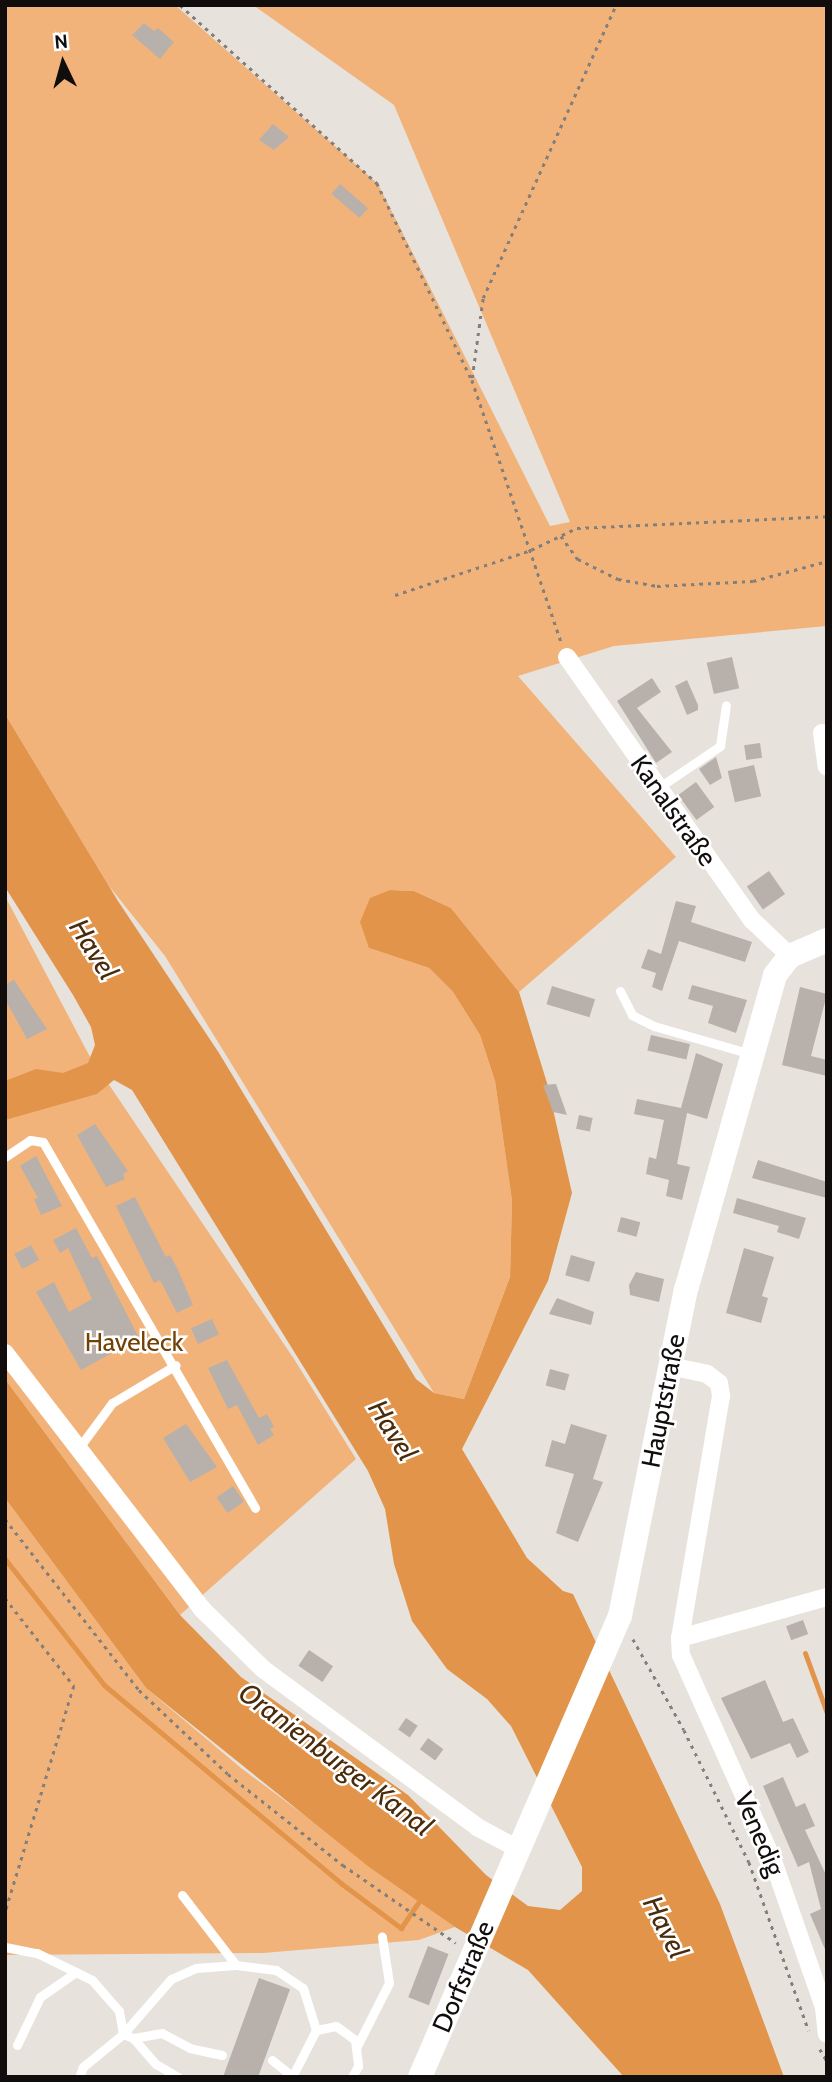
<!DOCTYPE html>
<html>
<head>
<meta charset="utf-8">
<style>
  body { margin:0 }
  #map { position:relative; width:832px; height:2082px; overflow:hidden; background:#e8e2dc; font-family:Cabin,sans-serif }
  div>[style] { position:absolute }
  .green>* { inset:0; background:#f2b37a }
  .water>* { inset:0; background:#e2954a }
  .stream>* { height:5px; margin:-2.5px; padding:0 2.5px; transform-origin:2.5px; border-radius:2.5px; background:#e2954a }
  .building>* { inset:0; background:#b7b0ab; transform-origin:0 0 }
  .path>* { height:2.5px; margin-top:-1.25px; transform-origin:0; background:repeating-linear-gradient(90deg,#837f7b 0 3.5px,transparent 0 8.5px) }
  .lane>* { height:9px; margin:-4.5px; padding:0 4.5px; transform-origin:4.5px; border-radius:4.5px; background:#fff }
  .street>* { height:18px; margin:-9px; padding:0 9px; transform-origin:9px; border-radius:9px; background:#fff }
  .secondary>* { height:24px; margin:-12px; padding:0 12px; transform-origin:12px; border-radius:12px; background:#fff }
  span { translate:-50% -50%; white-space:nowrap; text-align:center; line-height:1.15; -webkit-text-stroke:5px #fff; paint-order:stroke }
  .street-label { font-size:26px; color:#100d0c }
  .park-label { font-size:26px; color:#724003 }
  .water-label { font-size:28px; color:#4a2b0b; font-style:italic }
  .frame { position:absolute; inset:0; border:7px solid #100d0c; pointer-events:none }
  .north { position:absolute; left:28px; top:28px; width:70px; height:70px; -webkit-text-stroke:5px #fff; paint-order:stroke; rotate:355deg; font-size:19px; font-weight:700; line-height:28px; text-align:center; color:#100d0c }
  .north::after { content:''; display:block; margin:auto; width:24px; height:32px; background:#100d0c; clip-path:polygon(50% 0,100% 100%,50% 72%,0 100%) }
</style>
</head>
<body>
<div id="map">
  <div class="green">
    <div style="clip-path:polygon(5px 5px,175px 5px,378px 184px,550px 526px,570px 522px,394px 105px,253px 5px,827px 5px,827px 626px,614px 646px,518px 676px,676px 857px,519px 992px,451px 908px,414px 891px,390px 890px,369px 948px,429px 968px,453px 992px,480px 1035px,495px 1081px,512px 1201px,510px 1277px,464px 1399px,434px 1393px,165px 956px,109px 886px,5px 714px)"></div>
    <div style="clip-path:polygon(5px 896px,89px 1055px,294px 1359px,356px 1459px,180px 1615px,5px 1379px)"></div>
    <div style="clip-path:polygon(5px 1498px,146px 1688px,241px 1768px,455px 1927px,419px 1940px,263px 1953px,5px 1955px)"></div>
  </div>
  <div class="water">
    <div style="clip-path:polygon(5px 714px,118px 901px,219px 1053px,416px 1379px,434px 1393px,464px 1399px,510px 1277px,512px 1201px,495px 1081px,480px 1035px,453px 992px,429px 968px,369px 948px,360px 922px,370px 898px,390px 890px,414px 891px,451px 908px,519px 992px,547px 1083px,572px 1193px,548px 1281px,462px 1449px,527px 1558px,563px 1591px,573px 1594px,720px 1904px,784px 2077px,624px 2077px,528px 1970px,455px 1927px,369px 1867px,146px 1688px,5px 1498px,5px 1379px,180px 1615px,241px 1677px,408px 1795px,486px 1875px,528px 1906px,560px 1910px,582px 1891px,582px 1867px,511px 1726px,487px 1699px,447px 1669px,412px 1621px,394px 1564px,385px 1509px,368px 1471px,132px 1090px,114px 1080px,97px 1094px,5px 1120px,5px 1081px,36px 1069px,63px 1073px,88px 1063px,95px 1045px,91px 1027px,73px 995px,5px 887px)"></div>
  </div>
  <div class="stream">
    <div style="left:5px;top:1559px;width:160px;rotate:51.8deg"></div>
    <div style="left:104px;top:1685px;width:310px;rotate:39.9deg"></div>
    <div style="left:342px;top:1884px;width:74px;rotate:36.7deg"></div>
    <div style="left:401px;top:1928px;width:36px;rotate:-56deg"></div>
    <div style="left:805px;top:1653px;width:64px;rotate:69.9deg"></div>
  </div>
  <div class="building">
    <div style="clip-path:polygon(144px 23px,154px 31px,158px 28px,174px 42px,160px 59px,132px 35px)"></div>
    <div style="clip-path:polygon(273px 124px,289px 137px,274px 150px,259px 140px)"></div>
    <div style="left:340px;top:184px;width:37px;height:13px;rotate:41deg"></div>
    <div style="left:732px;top:657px;width:32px;height:26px;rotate:77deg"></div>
    <div style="clip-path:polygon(652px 678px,661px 692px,637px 708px,672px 752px,656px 763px,617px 701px)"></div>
    <div style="clip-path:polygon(687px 680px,698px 705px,698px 710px,687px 715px,675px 686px)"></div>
    <div style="left:760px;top:743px;width:15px;height:16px;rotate:82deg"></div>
    <div style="clip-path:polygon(716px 757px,722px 778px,710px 785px,699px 769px)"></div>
    <div style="left:754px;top:765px;width:32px;height:27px;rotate:77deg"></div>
    <div style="left:696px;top:782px;width:31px;height:22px;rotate:54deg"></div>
    <div style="left:769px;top:871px;width:28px;height:27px;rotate:55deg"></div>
    <div style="clip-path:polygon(676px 901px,696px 906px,691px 922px,752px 942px,745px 962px,679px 941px,662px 991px,652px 987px,656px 973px,641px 968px,648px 949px,661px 954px)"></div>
    <div style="clip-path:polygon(14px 980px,47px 1029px,27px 1039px,5px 999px,5px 985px)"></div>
    <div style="clip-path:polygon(692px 985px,747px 1000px,736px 1033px,708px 1023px,713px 1006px,688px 999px)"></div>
    <div style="left:552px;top:986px;width:45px;height:19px;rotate:17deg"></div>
    <div style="clip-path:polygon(800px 987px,827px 994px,811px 1056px,827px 1060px,827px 1076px,782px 1065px)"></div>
    <div style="left:651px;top:1035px;width:40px;height:16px;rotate:13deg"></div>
    <div style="clip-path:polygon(696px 1053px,723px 1064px,707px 1119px,687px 1113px,677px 1164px,690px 1167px,682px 1200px,666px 1196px,669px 1180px,646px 1174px,649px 1157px,656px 1159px,664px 1120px,634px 1114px,637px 1099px,681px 1108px)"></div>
    <div style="clip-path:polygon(556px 1084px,561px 1098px,567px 1115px,553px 1112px,543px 1085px)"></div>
    <div style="left:579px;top:1115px;width:14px;height:14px;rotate:12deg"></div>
    <div style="clip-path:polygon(95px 1124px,128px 1171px,123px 1174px,125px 1179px,106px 1187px,77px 1135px)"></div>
    <div style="clip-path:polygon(36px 1156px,62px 1206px,41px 1215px,34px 1199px,38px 1198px,20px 1166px)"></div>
    <div style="clip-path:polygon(758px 1160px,827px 1182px,827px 1198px,752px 1178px)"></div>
    <div style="clip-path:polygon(135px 1197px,166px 1257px,170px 1255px,178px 1270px,193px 1305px,177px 1313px,160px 1280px,154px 1283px,116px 1206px)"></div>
    <div style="clip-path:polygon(737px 1198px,806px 1218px,799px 1239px,777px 1232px,779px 1226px,733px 1213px)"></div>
    <div style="left:621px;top:1217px;width:20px;height:15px;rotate:15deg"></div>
    <div style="clip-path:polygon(76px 1228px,92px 1258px,97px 1256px,139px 1338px,81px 1370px,36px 1292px,54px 1282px,69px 1312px,92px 1299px,68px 1248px,60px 1253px,53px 1240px)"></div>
    <div style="left:31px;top:1245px;width:17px;height:19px;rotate:62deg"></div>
    <div style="clip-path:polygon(744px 1248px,774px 1257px,762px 1296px,768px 1298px,761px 1323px,726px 1313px)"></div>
    <div style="left:571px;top:1255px;width:25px;height:21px;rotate:16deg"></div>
    <div style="clip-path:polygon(636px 1272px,664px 1279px,659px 1302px,630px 1295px,629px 1285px)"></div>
    <div style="clip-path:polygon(557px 1298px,594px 1312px,591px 1325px,549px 1314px)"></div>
    <div style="left:212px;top:1319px;width:17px;height:23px;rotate:66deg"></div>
    <div style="clip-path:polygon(227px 1360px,259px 1418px,267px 1414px,274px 1427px,270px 1429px,274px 1435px,258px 1445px,237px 1405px,228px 1409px,208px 1368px)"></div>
    <div style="left:550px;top:1369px;width:20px;height:17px;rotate:15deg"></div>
    <div style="clip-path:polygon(186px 1424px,217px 1467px,190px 1482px,163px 1438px)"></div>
    <div style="clip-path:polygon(571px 1424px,607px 1435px,593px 1479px,603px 1482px,578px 1542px,556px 1533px,574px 1474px,545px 1466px,552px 1440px,565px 1444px)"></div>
    <div style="left:233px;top:1486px;width:19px;height:20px;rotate:55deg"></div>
    <div style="left:803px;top:1620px;width:15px;height:18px;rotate:70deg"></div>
    <div style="left:309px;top:1650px;width:29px;height:19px;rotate:34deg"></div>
    <div style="clip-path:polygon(765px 1680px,783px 1722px,793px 1718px,809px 1752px,797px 1758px,790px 1743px,751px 1759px,721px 1698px)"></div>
    <div style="left:406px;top:1718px;width:14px;height:14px;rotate:34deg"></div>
    <div style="left:428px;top:1738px;width:19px;height:14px;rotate:36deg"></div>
    <div style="clip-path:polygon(783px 1777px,796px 1807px,805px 1803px,815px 1826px,805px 1830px,827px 1877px,827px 1954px,810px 1914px,821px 1909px,809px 1862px,798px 1867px,763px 1786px)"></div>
    <div style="left:428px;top:1946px;width:22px;height:55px;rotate:21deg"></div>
    <div style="left:259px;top:1978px;width:33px;height:104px;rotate:20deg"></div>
  </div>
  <div class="path">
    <div style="left:180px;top:5px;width:266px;rotate:42.1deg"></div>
    <div style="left:377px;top:183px;width:219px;rotate:64.3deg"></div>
    <div style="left:472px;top:380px;width:276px;rotate:71.2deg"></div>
    <div style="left:472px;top:378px;width:81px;rotate:-82.2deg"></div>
    <div style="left:483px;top:298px;width:322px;rotate:-65.6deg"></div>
    <div style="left:561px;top:536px;width:29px;rotate:54deg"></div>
    <div style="left:578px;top:559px;width:45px;rotate:26.6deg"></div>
    <div style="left:618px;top:579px;width:40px;rotate:10deg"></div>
    <div style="left:657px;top:586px;width:96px;rotate:-3deg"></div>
    <div style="left:753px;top:581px;width:77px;rotate:-15.1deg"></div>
    <div style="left:395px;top:595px;width:143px;rotate:-18.3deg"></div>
    <div style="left:531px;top:550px;width:51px;rotate:-25.6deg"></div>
    <div style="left:577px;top:528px;width:250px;rotate:-2.7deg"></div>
    <div style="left:5px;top:1519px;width:217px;rotate:51.9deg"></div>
    <div style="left:139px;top:1690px;width:122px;rotate:43.3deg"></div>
    <div style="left:228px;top:1774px;width:147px;rotate:38.4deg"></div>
    <div style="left:343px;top:1865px;width:137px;rotate:34.6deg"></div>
    <div style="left:5px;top:1598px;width:112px;rotate:51.9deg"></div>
    <div style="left:74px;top:1686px;width:237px;rotate:106.9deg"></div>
    <div style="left:633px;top:1639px;width:104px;rotate:60.7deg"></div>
    <div style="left:684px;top:1730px;width:147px;rotate:63.8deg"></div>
    <div style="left:749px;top:1862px;width:179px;rotate:70.5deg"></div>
    <div style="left:820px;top:2049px;width:14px;rotate:60deg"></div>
  </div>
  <div class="lane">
    <div style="left:658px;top:788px;width:75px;rotate:-34.1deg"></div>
    <div style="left:720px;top:746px;width:41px;rotate:-81.7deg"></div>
    <div style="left:620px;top:991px;width:27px;rotate:63deg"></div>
    <div style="left:632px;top:1015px;width:25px;rotate:27deg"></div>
    <div style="left:654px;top:1026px;width:101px;rotate:16.1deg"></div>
    <div style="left:5px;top:1157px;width:30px;rotate:-34deg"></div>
    <div style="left:30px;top:1140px;width:13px;rotate:9deg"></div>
    <div style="left:43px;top:1142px;width:423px;rotate:59.9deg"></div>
    <div style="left:78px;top:1449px;width:57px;rotate:-53.5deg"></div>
    <div style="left:112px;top:1403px;width:74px;rotate:-30.7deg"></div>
    <div style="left:182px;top:1895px;width:88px;rotate:52.4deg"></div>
    <div style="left:5px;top:1947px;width:33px;rotate:11deg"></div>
    <div style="left:37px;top:1953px;width:61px;rotate:26.1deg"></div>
    <div style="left:92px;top:1980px;width:41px;rotate:48.9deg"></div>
    <div style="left:119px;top:2011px;width:23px;rotate:80deg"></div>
    <div style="left:123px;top:2034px;width:52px;rotate:140.5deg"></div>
    <div style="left:83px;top:2067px;width:11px;rotate:112deg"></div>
    <div style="left:133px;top:2038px;width:35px;rotate:49deg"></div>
    <div style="left:156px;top:2064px;width:26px;rotate:31deg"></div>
    <div style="left:17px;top:2045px;width:53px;rotate:-64.4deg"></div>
    <div style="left:40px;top:1997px;width:44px;rotate:-34.8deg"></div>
    <div style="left:356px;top:2048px;width:73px;rotate:-63.1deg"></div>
    <div style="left:389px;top:1983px;width:47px;rotate:-98.7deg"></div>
    <div style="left:222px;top:2055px;width:33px;rotate:-168deg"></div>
    <div style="left:190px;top:2048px;width:32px;rotate:-152deg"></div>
    <div style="left:162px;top:2033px;width:29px;rotate:170deg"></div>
    <div style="left:133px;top:2038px;width:11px;rotate:-158deg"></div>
    <div style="left:123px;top:2034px;width:73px;rotate:-48.9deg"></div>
    <div style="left:171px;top:1979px;width:27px;rotate:-24deg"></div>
    <div style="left:196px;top:1968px;width:40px;rotate:-4.3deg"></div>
    <div style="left:236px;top:1965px;width:40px;rotate:7.1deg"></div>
    <div style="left:276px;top:1970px;width:32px;rotate:34deg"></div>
    <div style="left:303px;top:1988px;width:44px;rotate:72.8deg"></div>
    <div style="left:272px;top:2060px;width:27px;rotate:39deg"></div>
    <div style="left:292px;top:2077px;width:53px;rotate:-62.9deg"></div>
    <div style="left:316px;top:2030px;width:20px;rotate:-11deg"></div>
    <div style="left:336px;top:2026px;width:24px;rotate:36deg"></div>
    <div style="left:355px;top:2040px;width:26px;rotate:83deg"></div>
    <div style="left:358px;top:2066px;width:13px;rotate:119deg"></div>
  </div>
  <div class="street">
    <div style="left:567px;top:657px;width:322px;rotate:54.9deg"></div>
    <div style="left:752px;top:920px;width:52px;rotate:43.5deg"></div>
    <div style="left:822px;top:733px;width:34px;rotate:82deg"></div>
    <div style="left:5px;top:1353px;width:323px;rotate:52.4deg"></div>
    <div style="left:202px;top:1609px;width:86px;rotate:44.5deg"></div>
    <div style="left:263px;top:1669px;width:266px;rotate:36.4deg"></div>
    <div style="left:477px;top:1827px;width:49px;rotate:28.1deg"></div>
    <div style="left:670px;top:1366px;width:38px;rotate:12deg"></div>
    <div style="left:707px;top:1374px;width:15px;rotate:37deg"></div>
    <div style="left:719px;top:1383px;width:13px;rotate:81deg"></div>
    <div style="left:721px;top:1396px;width:245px;rotate:99.6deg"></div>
    <div style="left:680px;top:1638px;width:17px;rotate:87deg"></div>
    <div style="left:681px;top:1655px;width:222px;rotate:65.9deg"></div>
    <div style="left:772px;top:1858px;width:158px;rotate:70.8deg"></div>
    <div style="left:824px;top:2007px;width:27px;rotate:84deg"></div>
    <div style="left:680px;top:1638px;width:153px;rotate:-15.6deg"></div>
  </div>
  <div class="secondary">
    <div style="left:420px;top:2077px;width:503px;rotate:-66.55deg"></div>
    <div style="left:620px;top:1616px;width:333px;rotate:-78.6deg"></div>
    <div style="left:686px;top:1290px;width:327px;rotate:-74.2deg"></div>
    <div style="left:775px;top:975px;width:24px;rotate:-52deg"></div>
    <div style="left:790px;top:956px;width:40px;rotate:-23.4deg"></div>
  </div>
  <div class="street-label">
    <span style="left:673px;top:811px;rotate:55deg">Kanalstraße</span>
    <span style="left:664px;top:1401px;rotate:-79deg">Hauptstraße</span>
    <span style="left:759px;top:1834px;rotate:67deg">Venedig</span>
    <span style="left:464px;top:1977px;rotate:-67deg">Dorfstraße</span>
  </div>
  <div class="park-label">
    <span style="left:134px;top:1343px">Haveleck</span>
  </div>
  <div class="water-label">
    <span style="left:94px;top:949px;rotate:58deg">Havel</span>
    <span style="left:393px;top:1430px;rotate:58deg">Havel</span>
    <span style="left:336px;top:1759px;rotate:37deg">Oranienburger Kanal</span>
    <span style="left:666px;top:1927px;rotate:63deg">Havel</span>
  </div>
  <div class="frame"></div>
  <div class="north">N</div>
</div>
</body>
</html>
